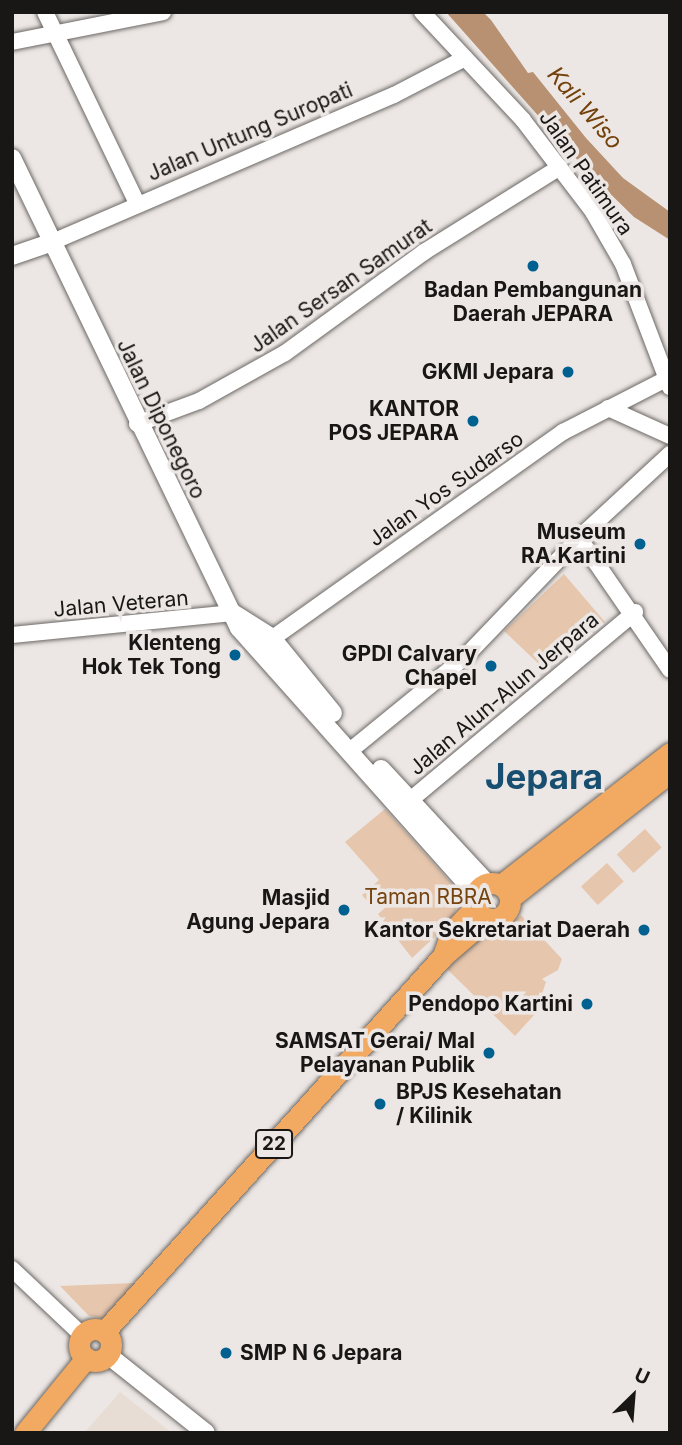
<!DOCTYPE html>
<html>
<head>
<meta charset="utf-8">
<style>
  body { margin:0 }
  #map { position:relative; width:682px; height:1445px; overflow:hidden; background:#ece7e4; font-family:Inter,sans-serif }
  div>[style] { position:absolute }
  .built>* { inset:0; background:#e8ddd4 }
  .green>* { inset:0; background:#e6c6ad; transform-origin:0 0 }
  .water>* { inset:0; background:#b79171 }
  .roads { filter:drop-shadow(0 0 2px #6c6865) drop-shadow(0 0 2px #6c6865) }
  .tertiary>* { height:16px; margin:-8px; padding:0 8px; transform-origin:8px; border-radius:8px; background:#fff }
  .secondary>* { height:18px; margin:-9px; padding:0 9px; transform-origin:9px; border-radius:9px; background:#fff }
  .trunk>* { height:21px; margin:-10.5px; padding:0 10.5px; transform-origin:10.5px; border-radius:10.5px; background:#f2aa62 }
  .trunk>.ring { margin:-10.5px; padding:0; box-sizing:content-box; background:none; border:21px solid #f2aa62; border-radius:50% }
  .dots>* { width:19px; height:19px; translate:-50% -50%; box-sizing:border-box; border:4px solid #ece7e4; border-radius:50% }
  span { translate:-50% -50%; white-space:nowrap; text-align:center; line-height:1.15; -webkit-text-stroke:7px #ece7e4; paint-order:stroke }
  .shield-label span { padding:2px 5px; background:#ece7e4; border:2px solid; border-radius:5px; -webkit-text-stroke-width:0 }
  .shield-label { font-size:19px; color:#191716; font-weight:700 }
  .street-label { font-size:21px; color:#191716 }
  .poi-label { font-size:21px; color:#191716; font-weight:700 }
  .right { translate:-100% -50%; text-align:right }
  .left { translate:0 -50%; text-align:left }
  .park-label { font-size:21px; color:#76440f }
  .water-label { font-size:23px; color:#73410b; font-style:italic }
  .town-label { font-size:35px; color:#184f71; font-weight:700 }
  .frame { position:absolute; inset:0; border:14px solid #191716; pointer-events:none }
  .north { position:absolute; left:598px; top:1361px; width:70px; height:70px; -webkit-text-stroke:5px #ece7e4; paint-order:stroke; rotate:25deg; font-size:19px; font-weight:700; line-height:28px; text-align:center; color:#191716 }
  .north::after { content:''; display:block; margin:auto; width:24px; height:32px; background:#191716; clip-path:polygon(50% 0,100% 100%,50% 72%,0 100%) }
</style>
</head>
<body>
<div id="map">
  <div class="built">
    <div style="clip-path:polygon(120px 1392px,172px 1433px,84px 1433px)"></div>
  </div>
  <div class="green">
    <div style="clip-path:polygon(564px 574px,605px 622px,542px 667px,504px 631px)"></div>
    <div style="clip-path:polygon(385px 809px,453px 885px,458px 903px,452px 921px,412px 958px,378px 914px,386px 907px,376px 896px,368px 902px,362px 895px,379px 880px,345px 842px)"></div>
    <div style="left:645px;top:829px;width:25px;height:38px;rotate:48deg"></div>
    <div style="left:607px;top:863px;width:25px;height:35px;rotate:48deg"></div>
    <div style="clip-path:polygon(521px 915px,562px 959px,558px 970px,542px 979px,546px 982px,535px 1014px,515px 1036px,447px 969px,476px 939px,495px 939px)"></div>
    <div style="clip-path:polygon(160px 1282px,119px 1322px,89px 1316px,60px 1286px)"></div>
  </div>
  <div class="water">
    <div style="clip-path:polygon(446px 12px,483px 12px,491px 20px,528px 73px,533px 72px,586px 138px,623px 178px,670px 212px,670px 240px,634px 217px,590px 174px)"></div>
  </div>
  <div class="roads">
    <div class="tertiary">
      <div style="left:45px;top:12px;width:212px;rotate:64.3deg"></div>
      <div style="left:422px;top:12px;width:148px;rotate:46.9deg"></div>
      <div style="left:523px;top:120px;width:116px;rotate:52.7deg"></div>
      <div style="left:593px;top:212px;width:60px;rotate:60deg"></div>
      <div style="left:623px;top:264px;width:132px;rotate:69.1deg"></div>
      <div style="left:12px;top:42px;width:154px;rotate:-11.2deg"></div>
      <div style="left:50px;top:243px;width:374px;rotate:-23.3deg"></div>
      <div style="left:394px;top:95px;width:80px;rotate:-27.5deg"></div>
      <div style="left:608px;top:408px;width:68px;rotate:24.3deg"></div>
      <div style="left:137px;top:424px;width:66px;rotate:-20.4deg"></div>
      <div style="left:199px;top:401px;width:98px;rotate:-29.2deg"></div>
      <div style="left:285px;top:353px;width:172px;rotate:-36deg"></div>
      <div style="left:424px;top:252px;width:160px;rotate:-32deg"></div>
      <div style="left:579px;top:538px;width:160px;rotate:55.4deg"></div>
      <div style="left:12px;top:635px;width:222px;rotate:-5.7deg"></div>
      <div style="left:263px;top:645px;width:368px;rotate:-35.4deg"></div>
      <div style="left:563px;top:432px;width:120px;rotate:-27.2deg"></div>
      <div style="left:351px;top:750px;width:146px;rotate:-39.2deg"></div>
      <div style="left:464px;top:658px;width:166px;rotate:-46.2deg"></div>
      <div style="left:579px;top:538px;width:124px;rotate:-42.7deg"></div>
      <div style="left:402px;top:807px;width:304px;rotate:-39.9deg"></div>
      <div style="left:12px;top:1269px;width:96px;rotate:43.3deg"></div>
    </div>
    <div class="secondary">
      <div style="left:12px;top:158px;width:522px;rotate:64.22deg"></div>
      <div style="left:239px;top:628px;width:356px;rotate:48.3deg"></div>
      <div style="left:12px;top:256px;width:40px;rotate:-18.9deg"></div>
      <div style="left:233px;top:613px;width:45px;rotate:32.3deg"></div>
      <div style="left:271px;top:637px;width:98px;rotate:50.8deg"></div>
      <div style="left:381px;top:769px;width:156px;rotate:47.1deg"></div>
      <div style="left:108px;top:1355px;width:125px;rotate:38.5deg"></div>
    </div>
    <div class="trunk">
      <div class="ring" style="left:474px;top:883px;width:15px;height:15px"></div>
      <div style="left:501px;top:885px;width:214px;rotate:-38deg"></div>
      <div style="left:510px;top:898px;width:204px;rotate:-38.2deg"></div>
      <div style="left:443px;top:956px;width:24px;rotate:-71deg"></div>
      <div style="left:451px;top:933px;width:35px;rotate:-47deg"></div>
      <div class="ring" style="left:79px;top:1329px;width:11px;height:11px"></div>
      <div style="left:104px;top:1332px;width:506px;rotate:-47.96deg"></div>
      <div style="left:443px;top:956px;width:58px;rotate:-40.8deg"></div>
      <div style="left:25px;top:1433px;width:97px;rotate:-50.9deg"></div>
    </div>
  </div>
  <div class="dots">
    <div style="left:533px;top:266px;background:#006090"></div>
    <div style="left:568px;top:372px;background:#006090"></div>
    <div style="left:473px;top:421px;background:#006090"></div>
    <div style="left:640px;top:544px;background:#006090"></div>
    <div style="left:235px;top:655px;background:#006090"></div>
    <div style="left:491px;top:666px;background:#006090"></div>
    <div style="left:344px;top:910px;background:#006090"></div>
    <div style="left:644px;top:930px;background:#006090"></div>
    <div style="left:587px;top:1004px;background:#006090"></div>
    <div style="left:489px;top:1053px;background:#006090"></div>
    <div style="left:380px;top:1104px;background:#006090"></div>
    <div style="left:226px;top:1353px;background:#006090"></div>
  </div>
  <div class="shield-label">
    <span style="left:274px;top:1144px">22</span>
  </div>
  <div class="street-label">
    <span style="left:250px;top:132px;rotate:-23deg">Jalan Untung Suropati</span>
    <span style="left:586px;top:173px;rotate:55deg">Jalan Patimura</span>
    <span style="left:341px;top:286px;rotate:-35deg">Jalan Sersan Samurat</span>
    <span style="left:161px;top:419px;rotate:64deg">Jalan Diponegoro</span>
    <span style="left:446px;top:489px;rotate:-35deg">Jalan Yos Sudarso</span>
    <span style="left:121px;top:604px;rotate:-5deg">Jalan Veteran</span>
    <span style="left:504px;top:694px;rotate:-40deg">Jalan Alun-Alun Jerpara</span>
  </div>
  <div class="poi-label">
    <span style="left:533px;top:302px">Badan Pembangunan<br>Daerah JEPARA</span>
    <span class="right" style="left:554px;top:372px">GKMI Jepara</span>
    <span class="right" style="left:459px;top:421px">KANTOR<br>POS JEPARA</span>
    <span class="right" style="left:626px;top:544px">Museum<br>RA.Kartini</span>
    <span class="right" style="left:221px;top:655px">Klenteng<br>Hok Tek Tong</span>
    <span class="right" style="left:477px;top:666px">GPDI Calvary<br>Chapel</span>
    <span class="right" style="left:330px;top:910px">Masjid<br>Agung Jepara</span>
    <span class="right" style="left:630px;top:930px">Kantor Sekretariat Daerah</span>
    <span class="right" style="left:573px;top:1004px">Pendopo Kartini</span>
    <span class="right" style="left:475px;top:1053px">SAMSAT Gerai/ Mal<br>Pelayanan Publik</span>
    <span class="left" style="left:396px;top:1104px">BPJS Kesehatan<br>/ Kilinik</span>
    <span class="left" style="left:240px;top:1353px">SMP N 6 Jepara</span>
  </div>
  <div class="park-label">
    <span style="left:428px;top:897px">Taman RBRA</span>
  </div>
  <div class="water-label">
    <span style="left:585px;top:108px;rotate:49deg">Kali Wiso</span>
  </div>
  <div class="town-label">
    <span style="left:544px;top:776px">Jepara</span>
  </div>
  <div class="frame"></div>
  <div class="north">U</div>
</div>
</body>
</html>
